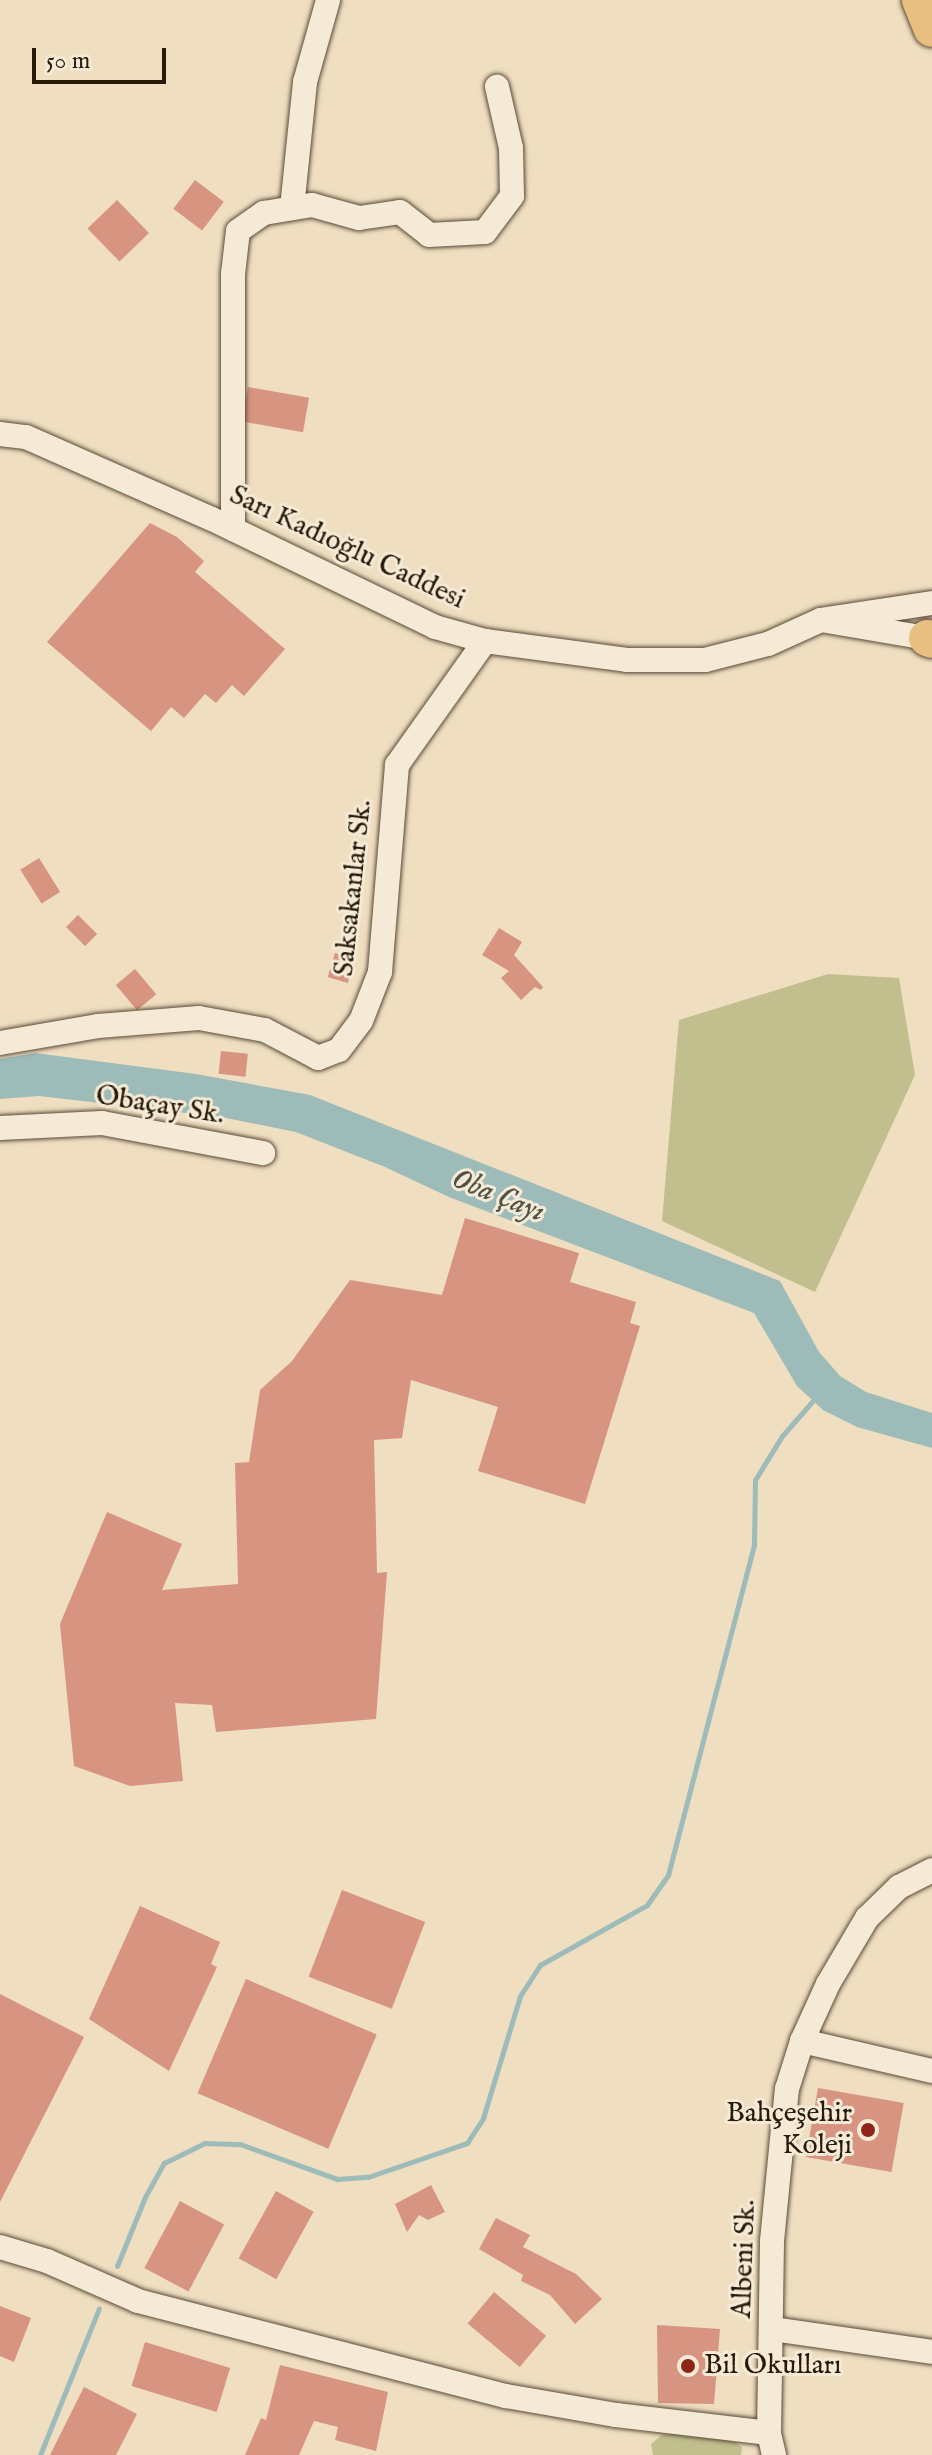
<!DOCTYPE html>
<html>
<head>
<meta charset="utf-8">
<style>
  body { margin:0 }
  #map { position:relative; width:932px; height:2455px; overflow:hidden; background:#efdec0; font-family:"IM FELL English",serif }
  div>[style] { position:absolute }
  .green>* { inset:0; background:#c0bf8d }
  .water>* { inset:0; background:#9cbbb9 }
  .stream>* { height:5px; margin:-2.5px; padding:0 2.5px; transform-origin:2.5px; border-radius:2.5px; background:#9cbbb9 }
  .building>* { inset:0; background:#d79480; transform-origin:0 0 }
  .roads { filter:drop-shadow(0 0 2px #5a4b37) drop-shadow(0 0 2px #5a4b37) }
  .minor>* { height:24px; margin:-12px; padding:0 12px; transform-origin:12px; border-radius:12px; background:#f5ead6 }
  .highway>* { height:36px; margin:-18px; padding:0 18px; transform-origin:18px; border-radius:18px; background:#e8bf80 }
  .dots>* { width:22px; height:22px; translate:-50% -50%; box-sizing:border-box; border:4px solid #f5ead6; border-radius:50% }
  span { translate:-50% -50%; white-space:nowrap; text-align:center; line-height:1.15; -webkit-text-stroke:6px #f5ead6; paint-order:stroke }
  .street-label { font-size:28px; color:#281a09 }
  .poi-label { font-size:28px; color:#281a09 }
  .right { translate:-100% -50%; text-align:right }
  .left { translate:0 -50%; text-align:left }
  .water-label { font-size:30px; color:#515247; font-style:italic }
  .scale { position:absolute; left:32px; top:48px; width:134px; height:36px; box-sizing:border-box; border:4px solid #281a09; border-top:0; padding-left:10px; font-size:24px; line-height:28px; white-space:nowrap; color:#281a09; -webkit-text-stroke:6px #f5ead6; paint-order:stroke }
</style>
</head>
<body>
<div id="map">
  <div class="green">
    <div style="clip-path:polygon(828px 974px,899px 978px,915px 1075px,815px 1292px,662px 1221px,679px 1020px)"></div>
    <div style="clip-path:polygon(681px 2433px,727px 2436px,742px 2447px,741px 2455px,653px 2455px,651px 2444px,662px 2435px)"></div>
  </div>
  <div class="water">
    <div style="clip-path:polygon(35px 1053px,196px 1074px,310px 1095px,780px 1281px,819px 1352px,840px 1376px,866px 1392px,932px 1413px,932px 1448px,857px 1427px,823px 1410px,797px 1386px,754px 1313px,449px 1197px,385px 1167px,296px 1132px,221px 1117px,39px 1096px,0 1099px,0 1059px)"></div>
  </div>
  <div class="stream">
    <div style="left:117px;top:2266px;width:74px;rotate:-67.9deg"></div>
    <div style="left:145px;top:2197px;width:39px;rotate:-61deg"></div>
    <div style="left:164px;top:2163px;width:46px;rotate:-26deg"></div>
    <div style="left:205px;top:2143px;width:35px;rotate:2deg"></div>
    <div style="left:240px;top:2144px;width:103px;rotate:19.8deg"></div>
    <div style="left:337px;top:2179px;width:31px;rotate:-4deg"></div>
    <div style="left:368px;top:2177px;width:105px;rotate:-19deg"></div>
    <div style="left:467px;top:2143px;width:30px;rotate:-57deg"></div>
    <div style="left:483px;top:2118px;width:127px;rotate:-73.1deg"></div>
    <div style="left:520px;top:1996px;width:37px;rotate:-57deg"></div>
    <div style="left:540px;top:1965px;width:123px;rotate:-29.3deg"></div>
    <div style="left:647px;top:1905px;width:37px;rotate:-55deg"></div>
    <div style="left:668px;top:1875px;width:342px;rotate:-75.4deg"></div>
    <div style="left:754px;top:1544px;width:64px;rotate:-89.1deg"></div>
    <div style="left:755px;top:1480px;width:52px;rotate:-58.5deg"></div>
    <div style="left:782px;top:1436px;width:52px;rotate:-48.9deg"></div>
    <div style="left:40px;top:2455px;width:158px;rotate:-68.1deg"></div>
  </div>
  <div class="building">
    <div style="left:195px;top:180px;width:36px;height:36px;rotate:37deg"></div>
    <div style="left:117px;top:200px;width:46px;height:41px;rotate:46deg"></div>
    <div style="left:248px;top:387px;width:62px;height:35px;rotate:10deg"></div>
    <div style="clip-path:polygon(150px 523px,177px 537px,204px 561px,195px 572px,285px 649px,244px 696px,232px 685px,216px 703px,205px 694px,184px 718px,171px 707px,151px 731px,47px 642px)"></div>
    <div style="left:39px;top:858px;width:40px;height:22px;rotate:58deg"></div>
    <div style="left:78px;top:915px;width:27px;height:17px;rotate:45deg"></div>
    <div style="clip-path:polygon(499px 928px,522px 942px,514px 955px,543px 987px,541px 990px,535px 987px,521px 1000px,501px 978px,509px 971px,482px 955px)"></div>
    <div style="left:335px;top:953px;width:21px;height:25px;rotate:17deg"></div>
    <div style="left:135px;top:969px;width:33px;height:25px;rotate:50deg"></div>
    <div style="left:221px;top:1051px;width:27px;height:23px;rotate:6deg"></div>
    <div style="clip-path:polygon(465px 1218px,579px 1253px,570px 1282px,636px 1302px,630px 1323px,640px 1326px,585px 1504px,478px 1471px,498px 1407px,411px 1380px,402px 1438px,374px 1440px,377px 1573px,387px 1572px,376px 1719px,216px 1732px,212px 1705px,175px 1703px,183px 1781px,130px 1786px,74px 1766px,60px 1624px,107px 1512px,182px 1544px,162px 1590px,238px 1584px,235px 1463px,249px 1462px,260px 1390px,292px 1361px,350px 1280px,442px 1295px)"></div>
    <div style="left:342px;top:1890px;width:89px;height:93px;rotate:21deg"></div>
    <div style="clip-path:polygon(140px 1906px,220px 1942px,211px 1964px,217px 1967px,169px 2071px,89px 2019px)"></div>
    <div style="left:246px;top:1979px;width:142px;height:124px;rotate:23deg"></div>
    <div style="clip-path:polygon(0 1994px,84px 2037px,0 2202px)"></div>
    <div style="left:818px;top:2088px;width:87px;height:70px;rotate:10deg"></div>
    <div style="clip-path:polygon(431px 2185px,445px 2212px,428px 2220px,419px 2215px,407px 2232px,395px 2204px)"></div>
    <div style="left:276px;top:2191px;width:43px;height:77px;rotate:29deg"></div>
    <div style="left:180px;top:2201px;width:50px;height:76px;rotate:28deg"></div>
    <div style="clip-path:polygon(496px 2218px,530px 2235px,523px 2247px,576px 2274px,602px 2299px,575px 2324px,550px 2295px,521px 2281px,523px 2275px,479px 2249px)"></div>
    <div style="left:494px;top:2292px;width:68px;height:41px;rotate:40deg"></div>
    <div style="clip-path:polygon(0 2306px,31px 2318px,14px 2362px,0 2356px)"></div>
    <div style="clip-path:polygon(657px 2325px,720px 2329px,714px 2404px,658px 2403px)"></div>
    <div style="left:145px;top:2342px;width:89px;height:46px;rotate:17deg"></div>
    <div style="clip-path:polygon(280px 2365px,388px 2392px,376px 2451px,335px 2440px,338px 2427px,314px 2421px,299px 2455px,245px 2455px,261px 2418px,266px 2420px)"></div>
    <div style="clip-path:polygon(84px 2387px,137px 2414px,116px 2455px,50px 2455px)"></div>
  </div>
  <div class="roads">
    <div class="minor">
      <div style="left:292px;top:208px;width:127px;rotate:-84.1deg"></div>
      <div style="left:305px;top:82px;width:85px;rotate:-74.3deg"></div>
      <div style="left:0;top:434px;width:26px;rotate:7deg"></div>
      <div style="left:26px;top:437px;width:203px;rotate:23.8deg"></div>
      <div style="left:212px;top:519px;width:248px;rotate:25.8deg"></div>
      <div style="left:435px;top:627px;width:52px;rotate:15.6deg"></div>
      <div style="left:485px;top:641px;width:143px;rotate:7.6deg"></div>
      <div style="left:627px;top:660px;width:78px"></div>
      <div style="left:705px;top:660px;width:65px;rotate:-14.3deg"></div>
      <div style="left:768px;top:644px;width:58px;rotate:-24.4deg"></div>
      <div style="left:233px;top:529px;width:255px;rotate:-90deg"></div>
      <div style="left:233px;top:274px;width:43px;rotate:-83.4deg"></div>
      <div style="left:238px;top:231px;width:32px;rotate:-35deg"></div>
      <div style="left:264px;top:213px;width:49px;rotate:-9.5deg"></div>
      <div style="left:312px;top:205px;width:49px;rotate:15.5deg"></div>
      <div style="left:359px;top:218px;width:41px;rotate:-8.3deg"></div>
      <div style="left:400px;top:212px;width:37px;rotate:38deg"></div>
      <div style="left:429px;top:235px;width:56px;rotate:-3.1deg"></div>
      <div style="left:485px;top:232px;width:45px;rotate:-53.1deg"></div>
      <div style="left:512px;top:196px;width:48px;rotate:-91.2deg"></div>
      <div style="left:511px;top:148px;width:63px;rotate:-102.9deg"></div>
      <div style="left:932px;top:603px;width:112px;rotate:171.3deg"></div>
      <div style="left:821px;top:620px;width:113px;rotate:9.7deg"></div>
      <div style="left:0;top:1043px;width:99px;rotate:-9.8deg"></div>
      <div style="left:98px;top:1026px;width:101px;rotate:-4.5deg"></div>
      <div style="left:199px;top:1018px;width:67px;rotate:10.3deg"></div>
      <div style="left:265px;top:1030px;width:60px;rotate:27.8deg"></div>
      <div style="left:318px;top:1058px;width:22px;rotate:-21deg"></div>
      <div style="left:339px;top:1050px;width:36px;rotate:-53deg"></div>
      <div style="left:361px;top:1021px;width:53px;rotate:-68.8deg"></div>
      <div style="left:380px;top:972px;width:208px;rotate:-85.3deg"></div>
      <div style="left:397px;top:765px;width:152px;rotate:-54.6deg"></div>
      <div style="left:0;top:1128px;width:102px;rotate:-2.8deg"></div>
      <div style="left:102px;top:1123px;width:164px;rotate:10.6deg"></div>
      <div style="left:802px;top:2041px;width:133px;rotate:13deg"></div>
      <div style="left:0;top:2247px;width:49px;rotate:16.6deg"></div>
      <div style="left:47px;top:2261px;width:99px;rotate:23.7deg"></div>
      <div style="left:138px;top:2301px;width:380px;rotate:14.5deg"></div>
      <div style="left:506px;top:2396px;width:112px;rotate:9.8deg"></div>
      <div style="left:616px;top:2415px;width:154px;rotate:6.7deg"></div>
      <div style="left:773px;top:2329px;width:161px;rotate:8.2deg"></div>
      <div style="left:774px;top:2455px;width:23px;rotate:-103deg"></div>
      <div style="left:769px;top:2433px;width:192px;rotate:-89.1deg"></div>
      <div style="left:772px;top:2241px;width:153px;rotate:-84.4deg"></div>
      <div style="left:787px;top:2089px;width:50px;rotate:-72.6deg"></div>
      <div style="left:802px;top:2041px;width:63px;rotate:-65.5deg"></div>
      <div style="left:828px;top:1984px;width:77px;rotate:-59.4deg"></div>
      <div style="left:867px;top:1918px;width:45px;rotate:-44.1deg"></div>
      <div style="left:899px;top:1887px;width:37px;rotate:-27deg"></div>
    </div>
    <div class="highway">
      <div style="left:920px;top:0;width:31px;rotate:68deg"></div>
      <div style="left:927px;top:638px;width:5px;rotate:22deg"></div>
    </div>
  </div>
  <div class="dots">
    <div style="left:868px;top:2130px;background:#8f2418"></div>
    <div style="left:688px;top:2366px;background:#8f2418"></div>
  </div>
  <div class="street-label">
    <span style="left:347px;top:548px;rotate:25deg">Sarı Kadıoğlu Caddesi</span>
    <span style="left:354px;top:888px;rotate:-84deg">Saksakanlar Sk.</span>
    <span style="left:160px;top:1106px;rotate:9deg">Obaçay Sk.</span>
    <span style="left:745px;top:2259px;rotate:-88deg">Albeni Sk.</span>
  </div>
  <div class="poi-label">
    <span class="right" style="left:852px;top:2130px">Bahçeşehir<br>Koleji</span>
    <span class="left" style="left:704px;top:2366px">Bil Okulları</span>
  </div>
  <div class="water-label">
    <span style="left:498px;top:1196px;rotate:22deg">Oba Çayı</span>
  </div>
  <div class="scale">50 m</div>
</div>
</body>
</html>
